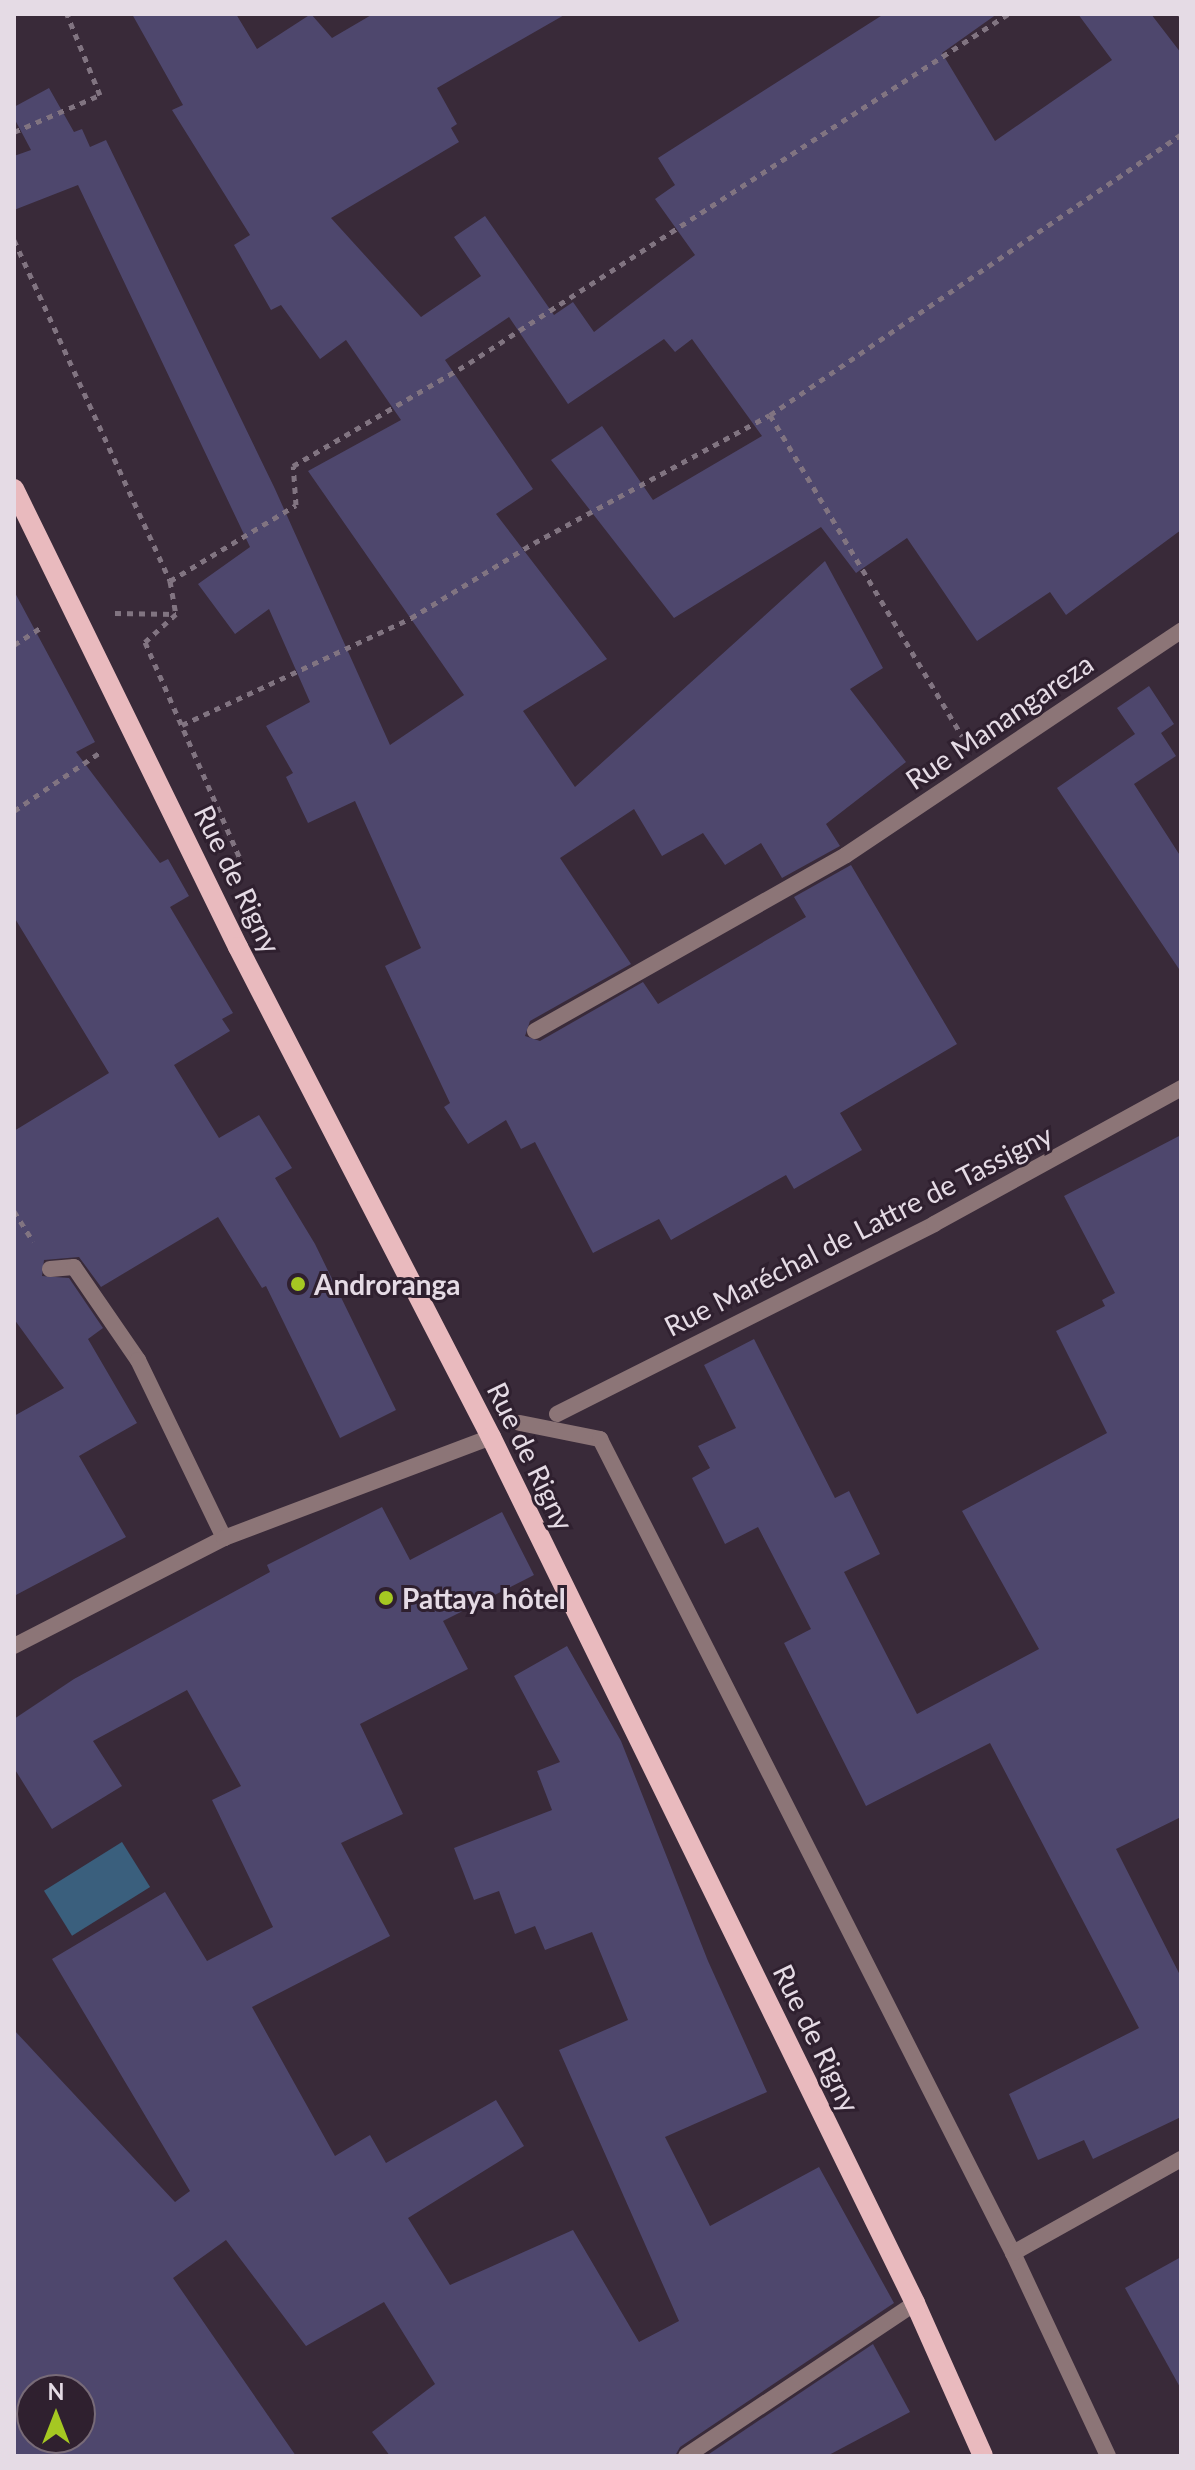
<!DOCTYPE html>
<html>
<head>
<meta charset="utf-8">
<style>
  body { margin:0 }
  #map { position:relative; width:1195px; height:2470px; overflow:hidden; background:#392a39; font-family:Lato,sans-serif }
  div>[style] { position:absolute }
  .water>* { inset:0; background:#3a5f7d; transform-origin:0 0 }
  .building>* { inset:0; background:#4e476d }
  .path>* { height:5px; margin-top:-2.5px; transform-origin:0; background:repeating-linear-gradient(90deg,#817481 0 6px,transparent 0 12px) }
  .minor>* { height:16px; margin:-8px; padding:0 8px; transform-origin:8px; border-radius:8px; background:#8c7577 }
  .tertiary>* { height:16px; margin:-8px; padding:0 8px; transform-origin:8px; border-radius:8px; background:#8c7577 }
  .primary>* { height:20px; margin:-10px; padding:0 10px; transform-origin:10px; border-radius:10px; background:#e9babe }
  .dots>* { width:22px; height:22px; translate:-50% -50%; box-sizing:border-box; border:4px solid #2f202f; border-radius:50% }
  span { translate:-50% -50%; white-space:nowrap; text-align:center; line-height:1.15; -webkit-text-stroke:6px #2f202f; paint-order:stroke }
  .street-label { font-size:28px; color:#e5dbe5 }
  .poi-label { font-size:28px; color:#e5dbe5; font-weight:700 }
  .left { translate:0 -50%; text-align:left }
  .frame { position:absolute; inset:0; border:16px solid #e5dbe5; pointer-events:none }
  .north { position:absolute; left:16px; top:2374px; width:80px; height:80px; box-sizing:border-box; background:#2f202f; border:2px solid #786b78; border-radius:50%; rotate:0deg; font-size:22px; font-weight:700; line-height:32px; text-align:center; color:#e5dbe5 }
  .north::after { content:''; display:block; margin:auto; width:28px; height:36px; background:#a5c822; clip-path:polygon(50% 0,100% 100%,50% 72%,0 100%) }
</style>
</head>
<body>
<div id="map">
  <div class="water">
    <div style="left:122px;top:1842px;width:53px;height:92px;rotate:58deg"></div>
  </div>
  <div class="building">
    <div style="clip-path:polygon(132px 14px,236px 14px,257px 49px,311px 14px,332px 38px,373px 14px,566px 14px,437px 88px,457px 124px,451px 128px,459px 142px,331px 218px,421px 317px,481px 276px,454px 237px,485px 216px,554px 315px,573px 302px,594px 332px,695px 255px,655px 199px,675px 185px,658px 158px,884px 14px,997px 14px,942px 53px,995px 141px,1112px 60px,1078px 14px,1151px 14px,1181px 53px,1181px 530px,1066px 615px,1050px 592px,977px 641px,907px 538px,856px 573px,821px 527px,674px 618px,551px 460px,602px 426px,653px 500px,762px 436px,692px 339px,675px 352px,664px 339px,568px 404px,509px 317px,445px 360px,533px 489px,496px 514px,607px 659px,523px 711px,575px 787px,825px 561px,883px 668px,850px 689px,906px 762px,826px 824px,840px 846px,782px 878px,761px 843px,725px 865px,703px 833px,662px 856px,634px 809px,560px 858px,631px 964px,530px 1021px,525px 1036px,540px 1041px,643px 982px,658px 1004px,806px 917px,794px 897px,851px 865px,957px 1044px,840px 1113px,862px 1150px,794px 1189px,786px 1175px,671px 1240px,659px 1219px,593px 1253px,535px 1142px,521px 1149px,506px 1120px,468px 1144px,444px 1107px,450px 1103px,385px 966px,421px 948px,355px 801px,308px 823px,286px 777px,293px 773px,266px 726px,310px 702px,269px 609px,235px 634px,198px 584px,250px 547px,78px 185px,14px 210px,14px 156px,31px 150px,14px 118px,14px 107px,49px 88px,74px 132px,82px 129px,90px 147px,106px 140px,275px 489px,390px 745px,464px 695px,308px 471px,401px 420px,346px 340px,320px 359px,281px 305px,271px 310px,234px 245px,250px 235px,172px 110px,183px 105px)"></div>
    <div style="clip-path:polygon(14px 591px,95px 742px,76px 752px,160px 863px,168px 859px,189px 896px,170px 907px,233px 1013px,222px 1019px,230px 1031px,174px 1065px,219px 1138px,259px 1115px,292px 1168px,275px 1178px,315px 1244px,396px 1410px,340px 1438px,266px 1286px,262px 1288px,218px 1217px,101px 1287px,79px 1257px,44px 1260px,42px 1276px,69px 1278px,103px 1328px,88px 1339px,137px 1423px,79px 1456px,126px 1537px,14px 1596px,14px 1416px,64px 1388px,14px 1319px,14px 1131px,109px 1073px,14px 917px)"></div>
    <div style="clip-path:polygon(1149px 686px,1174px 724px,1161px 733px,1176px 756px,1134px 784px,1181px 857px,1181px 972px,1057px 788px,1135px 734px,1117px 708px)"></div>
    <div style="clip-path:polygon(1181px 1135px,1181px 1817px,1116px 1849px,1181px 1977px,1181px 2117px,1093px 2159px,1084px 2140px,1038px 2160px,1009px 2094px,1139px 2028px,990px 1743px,866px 1806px,784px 1643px,811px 1629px,758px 1527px,725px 1544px,692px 1478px,710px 1468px,698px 1446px,736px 1428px,704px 1365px,754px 1339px,835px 1498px,849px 1491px,880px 1554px,844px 1572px,917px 1714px,1039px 1649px,962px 1511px,1107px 1433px,1056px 1331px,1105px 1306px,1102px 1300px,1115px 1293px,1064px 1196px)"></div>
    <div style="clip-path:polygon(evenodd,382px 1507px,410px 1560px,502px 1512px,534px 1575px,443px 1621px,468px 1669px,360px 1724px,403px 1814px,341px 1843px,390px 1936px,252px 2007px,335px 2156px,370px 2135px,386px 2163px,496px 2100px,524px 2146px,408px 2218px,450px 2285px,573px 2230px,639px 2342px,679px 2321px,559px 2050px,628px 2020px,592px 1932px,545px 1950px,535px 1926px,515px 1934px,499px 1891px,474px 1900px,454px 1848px,552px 1810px,537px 1771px,560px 1762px,514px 1676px,567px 1646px,621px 1741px,708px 1961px,767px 2092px,665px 2137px,710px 2226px,819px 2167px,894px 2303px,680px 2447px,675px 2456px,390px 2456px,372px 2432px,435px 2384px,384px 2302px,306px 2346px,226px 2240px,173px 2278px,296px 2456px,14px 2456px,14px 2030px,175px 2202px,190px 2191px,52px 1959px,165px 1892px,207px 1961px,273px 1927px,212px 1800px,241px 1786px,187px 1690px,93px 1741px,122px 1786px,52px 1829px,14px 1768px,14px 1719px,74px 1679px,270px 1572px,267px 1565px,382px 1507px,32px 2390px,80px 2390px,80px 2438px,32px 2438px,32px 2390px)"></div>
    <div style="clip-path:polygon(1181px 2257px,1181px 2389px,1125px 2288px)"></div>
    <div style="clip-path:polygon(873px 2344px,910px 2412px,827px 2456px,706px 2456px)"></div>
  </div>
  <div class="path">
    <div style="left:1180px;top:14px;width:1px;rotate:45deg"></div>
    <div style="left:14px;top:132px;width:94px;rotate:-23.3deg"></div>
    <div style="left:100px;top:95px;width:87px;rotate:-112.2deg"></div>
    <div style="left:14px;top:240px;width:375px;rotate:65.4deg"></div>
    <div style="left:170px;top:581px;width:34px;rotate:80deg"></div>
    <div style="left:176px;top:614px;width:42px;rotate:137.9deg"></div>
    <div style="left:145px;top:642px;width:241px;rotate:66.3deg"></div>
    <div style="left:770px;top:415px;width:374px;rotate:59.1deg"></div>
    <div style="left:170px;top:581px;width:147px;rotate:-31.1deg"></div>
    <div style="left:296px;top:505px;width:39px;rotate:-94deg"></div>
    <div style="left:293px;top:466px;width:204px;rotate:-30.3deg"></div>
    <div style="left:469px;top:363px;width:642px;rotate:-32.92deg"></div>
    <div style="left:115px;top:613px;width:61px;rotate:0.9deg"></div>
    <div style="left:14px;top:645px;width:31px;rotate:-33deg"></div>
    <div style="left:182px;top:725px;width:253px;rotate:-25deg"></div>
    <div style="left:411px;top:618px;width:144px;rotate:-31.4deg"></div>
    <div style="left:534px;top:543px;width:268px;rotate:-28.5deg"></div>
    <div style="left:770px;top:415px;width:497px;rotate:-34.3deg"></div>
    <div style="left:14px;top:811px;width:107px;rotate:-34.3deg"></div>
    <div style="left:14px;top:1211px;width:36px;rotate:58deg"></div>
  </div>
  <div class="minor">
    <div style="left:535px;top:1031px;width:357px;rotate:-29.5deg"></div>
    <div style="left:846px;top:855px;width:403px;rotate:-33.8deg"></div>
    <div style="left:50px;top:1269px;width:24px;rotate:-5deg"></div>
    <div style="left:74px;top:1267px;width:113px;rotate:55.5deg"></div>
    <div style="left:138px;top:1360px;width:198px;rotate:64.2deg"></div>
    <div style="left:520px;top:1423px;width:82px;rotate:11.3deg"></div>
    <div style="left:600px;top:1439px;width:913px;rotate:63.1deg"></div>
    <div style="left:1013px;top:2253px;width:224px;rotate:64.9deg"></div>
    <div style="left:14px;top:1646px;width:236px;rotate:-27.2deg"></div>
    <div style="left:224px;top:1538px;width:285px;rotate:-20.7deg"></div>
    <div style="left:1013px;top:2253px;width:193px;rotate:-29.2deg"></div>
    <div style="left:686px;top:2456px;width:275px;rotate:-33.7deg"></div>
  </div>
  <div class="tertiary">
    <div style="left:557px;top:1414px;width:422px;rotate:-26.7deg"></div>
    <div style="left:934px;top:1224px;width:282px;rotate:-28.8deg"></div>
  </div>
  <div class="primary">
    <div style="left:14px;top:489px;width:510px;rotate:63.94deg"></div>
    <div style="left:238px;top:947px;width:551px;rotate:62.69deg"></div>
    <div style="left:491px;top:1437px;width:964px;rotate:63.91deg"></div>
    <div style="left:915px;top:2303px;width:167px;rotate:66deg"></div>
  </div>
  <div class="dots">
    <div style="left:298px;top:1284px;background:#a5c822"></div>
    <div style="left:386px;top:1598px;background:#a5c822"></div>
  </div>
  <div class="street-label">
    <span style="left:999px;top:721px;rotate:-34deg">Rue Manangareza</span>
    <span style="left:238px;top:879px;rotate:64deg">Rue de Rigny</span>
    <span style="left:858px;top:1230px;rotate:-27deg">Rue Maréchal de Lattre de Tassigny</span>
    <span style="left:531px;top:1456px;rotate:64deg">Rue de Rigny</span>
    <span style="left:817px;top:2038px;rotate:64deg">Rue de Rigny</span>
  </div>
  <div class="poi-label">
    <span class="left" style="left:314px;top:1284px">Androranga</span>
    <span class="left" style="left:402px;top:1598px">Pattaya hôtel</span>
  </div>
  <div class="frame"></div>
  <div class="north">N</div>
</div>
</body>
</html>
